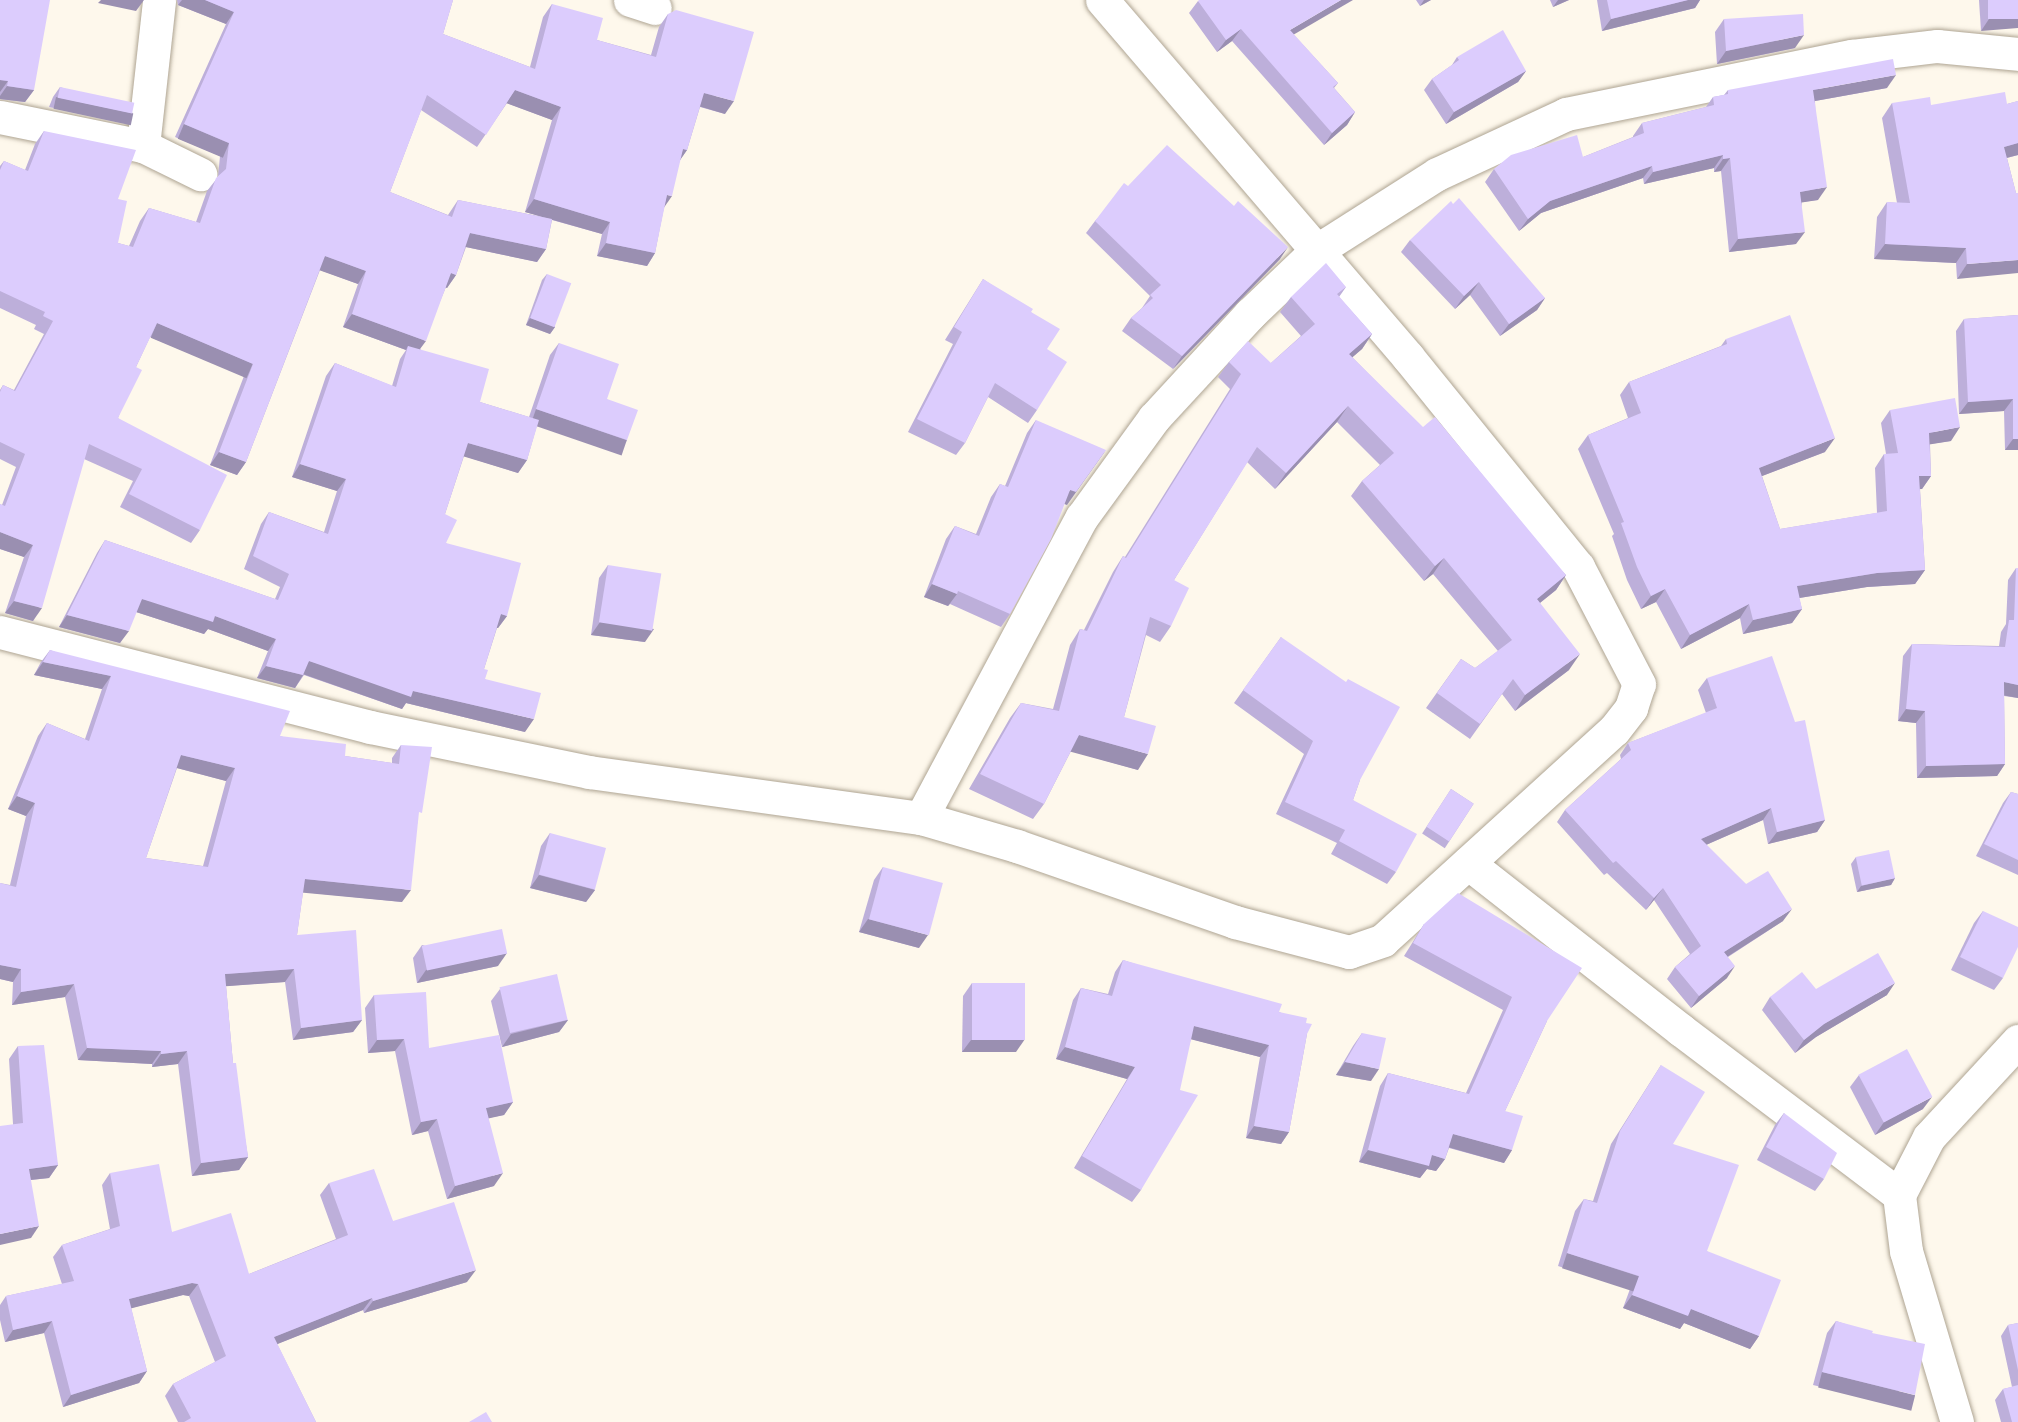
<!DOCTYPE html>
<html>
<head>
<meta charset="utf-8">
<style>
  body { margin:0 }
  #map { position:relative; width:2018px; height:1422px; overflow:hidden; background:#fef8ec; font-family:Jost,sans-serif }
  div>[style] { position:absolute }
  .roads { filter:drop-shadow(0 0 2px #aea492) drop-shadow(0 0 2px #aea492) }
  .minor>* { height:33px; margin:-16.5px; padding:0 16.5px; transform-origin:16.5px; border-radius:16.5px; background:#fff }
  .wall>* { inset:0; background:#bdafda; transform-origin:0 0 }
  .shaded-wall>* { inset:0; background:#9a8fb1; transform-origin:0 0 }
  .building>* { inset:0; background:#dcccfd; transform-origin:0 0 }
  span { translate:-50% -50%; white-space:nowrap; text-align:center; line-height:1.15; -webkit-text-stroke:5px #fef8ec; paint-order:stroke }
</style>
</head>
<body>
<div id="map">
  <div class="roads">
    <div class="minor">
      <div style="left:630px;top:0;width:26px;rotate:18deg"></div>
      <div style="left:0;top:117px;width:146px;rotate:11.5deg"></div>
      <div style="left:143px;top:146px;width:64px;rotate:26.2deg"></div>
      <div style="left:143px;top:146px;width:147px;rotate:-83.7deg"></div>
      <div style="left:0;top:632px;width:382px;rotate:14.4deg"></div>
      <div style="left:370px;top:727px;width:224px;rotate:11.6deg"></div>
      <div style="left:589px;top:772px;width:335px;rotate:7.9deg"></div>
      <div style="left:921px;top:818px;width:100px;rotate:16.3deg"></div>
      <div style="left:1017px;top:846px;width:231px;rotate:19.2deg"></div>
      <div style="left:1235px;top:922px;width:118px;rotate:14.7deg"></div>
      <div style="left:1349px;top:952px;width:36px;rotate:-19deg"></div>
      <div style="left:1383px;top:940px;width:312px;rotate:-42.3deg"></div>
      <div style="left:1614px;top:730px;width:28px;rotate:-52deg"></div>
      <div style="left:1631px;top:708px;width:25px;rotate:-72deg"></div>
      <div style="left:1639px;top:684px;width:132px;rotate:-117.5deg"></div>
      <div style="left:1578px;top:567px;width:270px;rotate:-129deg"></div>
      <div style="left:1408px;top:357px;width:470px;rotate:-130.6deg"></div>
      <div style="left:921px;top:818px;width:341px;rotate:-61.9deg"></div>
      <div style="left:1082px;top:517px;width:122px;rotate:-54deg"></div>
      <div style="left:1154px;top:418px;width:142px;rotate:-47.3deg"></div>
      <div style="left:1250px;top:314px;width:91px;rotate:-43.7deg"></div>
      <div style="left:1316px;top:251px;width:143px;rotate:-32.5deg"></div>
      <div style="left:1437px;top:174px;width:142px;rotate:-24.9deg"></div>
      <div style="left:1566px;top:114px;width:292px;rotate:-11.5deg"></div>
      <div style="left:1852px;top:56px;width:86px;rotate:-6.7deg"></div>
      <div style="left:1937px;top:46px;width:81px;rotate:5.6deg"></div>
      <div style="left:1468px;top:863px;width:271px;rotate:38.1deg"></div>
      <div style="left:1681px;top:1030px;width:273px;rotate:37.1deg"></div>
      <div style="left:1957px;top:1422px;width:178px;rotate:-106.6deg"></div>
      <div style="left:1906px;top:1251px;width:56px;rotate:-97.1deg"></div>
      <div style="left:1899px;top:1195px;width:65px;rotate:-62.7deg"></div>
      <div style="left:1929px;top:1137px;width:131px;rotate:-47.2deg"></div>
    </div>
  </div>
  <div class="wall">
    <div style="clip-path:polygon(0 0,34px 90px,25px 102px,0 99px)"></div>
    <div style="clip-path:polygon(evenodd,177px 0,453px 0,443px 34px,530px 67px,543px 17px,552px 4px,597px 40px,651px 55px,659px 27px,668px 14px,725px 114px,700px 107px,687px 150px,680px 160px,664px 207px,655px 253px,647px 266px,597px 256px,602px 234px,552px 220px,546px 249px,537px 262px,466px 247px,456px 275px,447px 288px,446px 287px,420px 349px,480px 402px,529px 417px,550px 355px,559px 343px,607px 399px,627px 440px,619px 453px,537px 425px,527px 460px,518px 473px,464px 456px,445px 514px,446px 543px,507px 616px,498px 628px,497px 628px,484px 669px,485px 679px,525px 732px,406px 703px,402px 709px,304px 675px,295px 688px,257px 678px,268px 651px,208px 629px,204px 634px,136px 612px,120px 643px,59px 627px,97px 553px,105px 540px,275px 599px,280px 587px,244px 569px,261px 524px,269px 512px,324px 532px,337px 491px,292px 477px,326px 376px,335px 363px,392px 386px,400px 359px,406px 350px,343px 327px,358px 284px,320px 270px,246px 462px,237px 475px,210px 465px,244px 376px,150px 337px,136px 367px,118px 418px,200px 530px,191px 543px,120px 507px,133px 481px,84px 459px,33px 621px,5px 613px,24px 557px,0 549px,0 504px,2px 505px,16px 467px,0 459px,0 390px,3px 385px,14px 390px,44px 334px,34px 329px,36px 325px,0 308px,0 166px,4px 161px,25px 170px,35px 144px,44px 131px,118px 199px,118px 243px,129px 246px,140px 221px,149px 208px,196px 222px,207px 191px,218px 177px,220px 156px,175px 137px,226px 24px,178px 5px,177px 0,507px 103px,552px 120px,525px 212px,543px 217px,458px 200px,448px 215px,390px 192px,421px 110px,477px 147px,507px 103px)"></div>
    <div style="clip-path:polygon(1416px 0,1431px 0,1420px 6px)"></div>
    <div style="clip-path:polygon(1550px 0,1569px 0,1553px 7px)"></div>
    <div style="clip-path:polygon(1597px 0,1700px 0,1695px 8px,1602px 31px)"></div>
    <div style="clip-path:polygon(1979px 0,2018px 0,1981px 31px)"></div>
    <div style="clip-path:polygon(1198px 1px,1294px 35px,1338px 83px,1334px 88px,1355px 112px,1347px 125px,1324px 145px,1232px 41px,1217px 52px,1189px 13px)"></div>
    <div style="clip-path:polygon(1724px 19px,1795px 48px,1717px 64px,1715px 32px)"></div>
    <div style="clip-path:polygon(1457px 57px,1526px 71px,1518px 82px,1446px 124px,1424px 90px,1432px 79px,1452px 65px)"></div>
    <div style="clip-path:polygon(60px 87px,133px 113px,126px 123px,49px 107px,53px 97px)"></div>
    <div style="clip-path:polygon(1887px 88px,1815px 101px,1818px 200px,1802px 202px,1796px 244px,1729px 252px,1721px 171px,1714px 172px,1714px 168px,1644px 184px,1643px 178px,1541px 213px,1519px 231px,1485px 182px,1494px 169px,1583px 157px,1633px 137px,1633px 136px,1642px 123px,1706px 107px,1713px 97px,1724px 95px,1728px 90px)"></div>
    <div style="clip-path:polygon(2018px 101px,2018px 155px,2007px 158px,2016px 193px,2018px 193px,1957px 279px,1956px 263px,1874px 259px,1877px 217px,1887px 202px,1897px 203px,1882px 118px,1892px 103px,1931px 105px,2007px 104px)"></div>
    <div style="clip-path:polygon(1128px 186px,1280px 259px,1173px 369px,1122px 331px,1131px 318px,1142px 308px,1150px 296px,1086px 233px,1095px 221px)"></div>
    <div style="clip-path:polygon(1410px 240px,1545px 298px,1537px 310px,1500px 336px,1470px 295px,1455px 309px,1401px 252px)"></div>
    <div style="clip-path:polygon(547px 274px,555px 327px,550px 334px,526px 325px,542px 280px)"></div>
    <div style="clip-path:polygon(983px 279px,1031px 312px,1047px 349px,1037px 410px,1028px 423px,988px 397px,965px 443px,956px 455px,908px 432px,953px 344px,945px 340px)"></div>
    <div style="clip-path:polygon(1346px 287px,1339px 297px,1372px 334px,1362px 349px,1352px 357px,1566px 575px,1556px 590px,1540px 603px,1569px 670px,1515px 711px,1502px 694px,1470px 739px,1426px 708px,1461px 659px,1475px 668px,1498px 651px,1433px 574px,1424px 581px,1351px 496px,1362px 481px,1380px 465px,1337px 422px,1275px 489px,1247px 462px,1174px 580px,1171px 626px,1160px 642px,1146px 635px,1124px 717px,1138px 770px,1071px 751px,1044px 804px,1033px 819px,969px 789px,1010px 718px,1021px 703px,1053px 709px,1070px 645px,1080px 629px,1084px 630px,1113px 572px,1123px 556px,1125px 557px,1230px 389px,1218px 377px,1229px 362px,1271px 363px,1301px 336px,1280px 312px,1291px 297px)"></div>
    <div style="clip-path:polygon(2018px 315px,2018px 450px,2005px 450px,2004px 411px,1959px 414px,1956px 331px,1964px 319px)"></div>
    <div style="clip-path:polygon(1726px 339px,1825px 452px,1762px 476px,1780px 529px,1877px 513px,1875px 468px,1884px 454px,1886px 454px,1881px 423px,1890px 410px,1951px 441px,1930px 444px,1931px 476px,1922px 489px,1920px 489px,1925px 570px,1915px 584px,1867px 587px,1799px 598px,1802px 609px,1792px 623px,1743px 634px,1740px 618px,1681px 649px,1656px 602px,1641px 609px,1627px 580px,1612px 536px,1614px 534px,1578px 449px,1588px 435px,1628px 418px,1620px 395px,1629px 382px,1721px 346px)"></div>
    <div style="clip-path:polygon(1036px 420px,1067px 505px,1064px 504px,1010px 614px,1001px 627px,950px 604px,948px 606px,924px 597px,946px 539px,955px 526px,976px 534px,991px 497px,1000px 484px,1005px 486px,1027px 433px)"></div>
    <div style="clip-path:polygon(608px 565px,645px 642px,591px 635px,599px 578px)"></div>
    <div style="clip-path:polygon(2016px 568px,2018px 698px,2004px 696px,2005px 764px,1997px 776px,1917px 778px,1916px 723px,1898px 721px,1903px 656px,1912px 644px,1999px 646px,2001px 632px,2006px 624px,2008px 580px)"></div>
    <div style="clip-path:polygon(1281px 637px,1360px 780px,1353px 800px,1396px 872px,1387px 884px,1331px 854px,1337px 843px,1276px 814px,1304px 754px,1234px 703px)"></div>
    <div style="clip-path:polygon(evenodd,50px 650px,280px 736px,345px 756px,392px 763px,392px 758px,401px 745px,418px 819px,402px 902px,303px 892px,297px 935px,362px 1020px,353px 1032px,293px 1040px,285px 982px,226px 986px,233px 1063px,248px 1157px,239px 1170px,192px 1176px,178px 1064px,152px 1067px,152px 1064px,78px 1060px,65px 997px,12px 1005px,13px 982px,0 979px,0 883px,10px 885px,26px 816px,8px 809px,38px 736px,47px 723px,85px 739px,102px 689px,34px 675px,41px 662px,50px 650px,177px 768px,226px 781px,203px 866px,146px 858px,177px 768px)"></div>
    <div style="clip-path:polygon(1707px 678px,1825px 820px,1817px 832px,1768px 844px,1763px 820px,1706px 845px,1783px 921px,1728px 957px,1727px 978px,1691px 1008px,1667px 979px,1675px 967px,1690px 954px,1654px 900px,1646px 910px,1607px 873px,1604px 875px,1557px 822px,1565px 810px,1621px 759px,1620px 755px,1628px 743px,1706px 713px,1698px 690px)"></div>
    <div style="left:1451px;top:789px;width:27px;height:53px;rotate:33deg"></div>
    <div style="clip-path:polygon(2011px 792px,2018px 794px,2018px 875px,1976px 856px,2003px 803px)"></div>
    <div style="clip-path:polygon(550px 833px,595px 890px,586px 902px,530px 888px,541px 846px)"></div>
    <div style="clip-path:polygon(1856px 857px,1895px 878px,1891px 885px,1857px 892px,1851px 864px)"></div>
    <div style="clip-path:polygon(883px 867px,919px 948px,859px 932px,874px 880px)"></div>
    <div style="clip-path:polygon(1983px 911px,2003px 978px,1994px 990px,1951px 970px,1974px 923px)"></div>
    <div style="clip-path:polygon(1424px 924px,1547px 1021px,1505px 1111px,1512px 1150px,1504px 1163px,1449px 1148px,1445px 1159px,1436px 1171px,1427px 1169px,1420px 1178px,1359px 1162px,1380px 1086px,1388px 1073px,1466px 1093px,1503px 1010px,1404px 956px)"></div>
    <div style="clip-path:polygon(422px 945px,498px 966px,417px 983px,413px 958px)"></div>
    <div style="clip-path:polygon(1123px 960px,1279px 1012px,1306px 1023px,1307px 1034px,1289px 1132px,1281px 1144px,1246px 1138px,1260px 1057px,1191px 1039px,1141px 1190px,1132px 1202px,1074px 1168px,1127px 1079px,1056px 1059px,1073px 1000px,1081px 988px,1108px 994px,1115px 972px)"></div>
    <div style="clip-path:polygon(972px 983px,1016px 1052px,962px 1052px,963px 996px)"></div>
    <div style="clip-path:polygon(500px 989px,568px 1020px,559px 1032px,502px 1047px,491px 1001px)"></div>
    <div style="clip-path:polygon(1816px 989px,1887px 995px,1816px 1037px,1795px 1053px,1762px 1010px,1770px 997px)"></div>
    <div style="clip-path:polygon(374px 995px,429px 1048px,513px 1102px,504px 1115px,488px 1118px,494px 1186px,447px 1199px,428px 1131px,412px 1135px,395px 1051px,368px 1053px,365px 1008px)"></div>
    <div style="clip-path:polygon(1362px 1033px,1371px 1081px,1336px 1075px,1353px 1046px)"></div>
    <div style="clip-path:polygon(18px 1046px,58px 1165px,49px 1178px,31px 1180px,31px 1238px,13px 1124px,9px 1059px)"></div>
    <div style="clip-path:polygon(1661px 1065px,1673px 1144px,1707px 1251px,1759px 1336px,1750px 1349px,1684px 1323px,1680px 1329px,1623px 1308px,1630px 1289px,1558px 1266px,1575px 1211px,1584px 1199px,1593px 1201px,1611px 1144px)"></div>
    <div style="clip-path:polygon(1859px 1075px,1923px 1109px,1875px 1135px,1850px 1087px)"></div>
    <div style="clip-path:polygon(1784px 1113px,1824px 1179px,1815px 1191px,1757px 1160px,1775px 1125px)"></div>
    <div style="clip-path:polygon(110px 1173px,172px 1232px,249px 1274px,336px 1239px,320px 1195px,329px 1183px,393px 1221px,467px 1282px,364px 1313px,363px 1310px,277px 1344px,316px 1422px,178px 1422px,165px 1396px,173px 1384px,215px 1362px,189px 1296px,183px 1295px,131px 1308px,147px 1371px,139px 1383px,63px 1407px,44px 1333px,5px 1342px,0 1320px,0 1305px,6px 1296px,62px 1284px,53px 1257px,62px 1245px,110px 1229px,102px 1185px)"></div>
    <div style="clip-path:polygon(1836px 1321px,1872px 1333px,1906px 1408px,1813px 1385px,1827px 1333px)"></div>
    <div style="clip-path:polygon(2018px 1323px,2018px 1422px,2001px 1422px,1995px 1400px,2003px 1389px,2012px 1387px,2001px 1336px,2008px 1325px)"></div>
  </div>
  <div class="shaded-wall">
    <div style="clip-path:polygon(101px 0,144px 0,136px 11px,98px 3px)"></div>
    <div style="clip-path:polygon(182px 0,205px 0,234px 12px,226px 24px,178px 5px)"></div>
    <div style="clip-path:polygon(1341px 0,1353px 0,1281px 42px,1290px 30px)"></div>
    <div style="clip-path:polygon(1424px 0,1431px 0,1420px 6px)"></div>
    <div style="clip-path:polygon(1558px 0,1569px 0,1553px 7px)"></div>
    <div style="clip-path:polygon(1688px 0,1700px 0,1695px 8px,1602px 31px,1611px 19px)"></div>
    <div style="clip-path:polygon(2018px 17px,2018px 28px,1981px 31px,1989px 19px)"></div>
    <div style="clip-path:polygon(1241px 29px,1232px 41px,1217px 52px,1226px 40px)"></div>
    <div style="clip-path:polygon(1804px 35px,1795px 48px,1717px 64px,1726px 51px)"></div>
    <div style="clip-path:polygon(1526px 71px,1518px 82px,1446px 124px,1454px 112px)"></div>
    <div style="clip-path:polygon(1896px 75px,1887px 88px,1804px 103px,1813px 90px)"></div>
    <div style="clip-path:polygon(0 80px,8px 81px,0 92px)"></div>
    <div style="clip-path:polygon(7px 86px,34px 90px,25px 102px,0 99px,0 96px)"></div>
    <div style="clip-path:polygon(515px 90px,561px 107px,552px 120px,506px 103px)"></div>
    <div style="clip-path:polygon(704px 93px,734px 101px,725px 114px,695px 105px)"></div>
    <div style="left:56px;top:97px;width:79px;height:12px;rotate:12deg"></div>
    <div style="clip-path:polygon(1355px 112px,1347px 125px,1324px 145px,1332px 133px)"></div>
    <div style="left:184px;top:124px;width:49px;height:16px;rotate:23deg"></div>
    <div style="clip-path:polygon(2018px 143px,2018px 155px,1994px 161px,2004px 147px)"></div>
    <div style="clip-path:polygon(683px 149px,687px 150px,678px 163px)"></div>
    <div style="clip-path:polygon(1723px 155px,1714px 168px,1644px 184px,1653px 172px)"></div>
    <div style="clip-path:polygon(1730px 158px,1721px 171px,1714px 172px,1723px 159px)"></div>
    <div style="clip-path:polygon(1652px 166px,1643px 178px,1541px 213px,1519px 231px,1528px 219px,1550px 201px)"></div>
    <div style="clip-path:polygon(1827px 187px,1818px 200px,1792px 204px,1800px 192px)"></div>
    <div style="clip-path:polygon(667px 195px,672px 196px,663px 209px)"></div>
    <div style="clip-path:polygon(534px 199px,610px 222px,602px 234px,525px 212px)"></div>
    <div style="clip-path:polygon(1805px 232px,1796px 244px,1729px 252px,1738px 239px)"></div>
    <div style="clip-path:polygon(470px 233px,546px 249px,537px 262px,461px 246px)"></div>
    <div style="clip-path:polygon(606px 243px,655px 253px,647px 266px,597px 256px)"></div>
    <div style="clip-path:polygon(1885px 244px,1966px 248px,1956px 263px,1874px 259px)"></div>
    <div style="clip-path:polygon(1288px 247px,1280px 259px,1173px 369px,1182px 356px)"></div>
    <div style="clip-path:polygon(325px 256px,366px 271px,358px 284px,316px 269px)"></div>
    <div style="clip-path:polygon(2018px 260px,2018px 273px,1957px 279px,1967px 264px)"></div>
    <div style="clip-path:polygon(451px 273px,456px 275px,447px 288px,442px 286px)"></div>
    <div style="clip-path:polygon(1479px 282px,1470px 295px,1455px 309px,1464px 296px)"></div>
    <div style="clip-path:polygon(1545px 298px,1537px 310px,1500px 336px,1509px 324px)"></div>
    <div style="clip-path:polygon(352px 314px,426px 341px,417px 353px,408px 346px,406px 350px,343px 327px)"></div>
    <div style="clip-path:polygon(530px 318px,555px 327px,550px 334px,526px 325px)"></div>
    <div style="left:157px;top:323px;width:104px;height:16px;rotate:23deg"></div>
    <div style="clip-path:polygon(1372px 334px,1362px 349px,1339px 369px,1349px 354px)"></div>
    <div style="clip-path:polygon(2013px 399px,2004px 411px,1959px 414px,1968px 402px)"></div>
    <div style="clip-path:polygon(1348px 406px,1337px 422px,1275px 489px,1286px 473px)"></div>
    <div style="left:536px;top:409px;width:96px;height:16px;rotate:19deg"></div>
    <div style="clip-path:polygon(1960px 427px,1951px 441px,1920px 446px,1929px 433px)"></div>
    <div style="clip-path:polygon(1835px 438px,1825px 452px,1749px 481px,1759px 468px)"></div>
    <div style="clip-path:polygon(2013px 439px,2018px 439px,2018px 450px,2005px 450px)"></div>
    <div style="clip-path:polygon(468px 443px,527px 460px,518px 473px,459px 455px)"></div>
    <div style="clip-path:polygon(1106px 450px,1067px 505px,1061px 502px,1070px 490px)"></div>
    <div style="clip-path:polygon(219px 452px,246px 462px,237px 475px,210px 465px)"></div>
    <div style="clip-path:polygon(300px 464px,346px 479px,337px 491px,292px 477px)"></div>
    <div style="clip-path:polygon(1919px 476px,1931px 476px,1922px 489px,1909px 490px)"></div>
    <div style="clip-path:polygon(0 532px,33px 545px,24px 557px,0 549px)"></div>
    <div style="clip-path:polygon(1444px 558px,1433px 574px,1424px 581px,1435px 566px)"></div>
    <div style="clip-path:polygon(1925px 570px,1915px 584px,1867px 587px,1787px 600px,1797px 586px,1877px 573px)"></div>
    <div style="clip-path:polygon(1566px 575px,1556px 590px,1526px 614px,1537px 599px)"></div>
    <div style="clip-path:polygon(932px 584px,957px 594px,948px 606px,924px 597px)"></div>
    <div style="clip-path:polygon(1665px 589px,1656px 602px,1641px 609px,1651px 596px)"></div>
    <div style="clip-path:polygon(142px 599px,215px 616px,276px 639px,268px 651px,208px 629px,204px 634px,133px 611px)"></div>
    <div style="clip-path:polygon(14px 601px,42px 608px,33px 621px,5px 613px)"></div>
    <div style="clip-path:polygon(1749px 604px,1740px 618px,1681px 649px,1690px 635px)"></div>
    <div style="clip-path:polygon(1802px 609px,1792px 623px,1743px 634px,1753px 620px)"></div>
    <div style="clip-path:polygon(501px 614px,507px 616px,498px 628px,493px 627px)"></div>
    <div style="clip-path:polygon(67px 615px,129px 631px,120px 643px,59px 627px)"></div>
    <div style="clip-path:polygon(600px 622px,654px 629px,645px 642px,591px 635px)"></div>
    <div style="clip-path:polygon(1580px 654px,1569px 670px,1515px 711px,1525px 695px)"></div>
    <div style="clip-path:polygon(309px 661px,413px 691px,534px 719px,525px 732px,406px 703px,402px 709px,300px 673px)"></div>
    <div style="clip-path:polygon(43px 662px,111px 676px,102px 689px,34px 675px)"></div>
    <div style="clip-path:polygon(266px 666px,303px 675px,295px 688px,257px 678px)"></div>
    <div style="clip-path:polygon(2004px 682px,2018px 685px,2018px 698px,1996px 694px)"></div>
    <div style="clip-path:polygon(1906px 709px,1925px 711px,1916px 723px,1898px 721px)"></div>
    <div style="clip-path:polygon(1079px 735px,1148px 754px,1138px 770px,1068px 751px)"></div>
    <div style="clip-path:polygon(181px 755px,235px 768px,226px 781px,173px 767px)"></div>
    <div style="clip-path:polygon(2005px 764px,1997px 776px,1917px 778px,1926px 766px)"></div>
    <div style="clip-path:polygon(17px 796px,35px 803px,26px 816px,8px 809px)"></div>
    <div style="clip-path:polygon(1771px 808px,1763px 820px,1692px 851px,1701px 839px)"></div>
    <div style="clip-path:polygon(1825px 820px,1817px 832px,1768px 844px,1777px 832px)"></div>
    <div style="clip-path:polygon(539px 875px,595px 890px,586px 902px,530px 888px)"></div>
    <div style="clip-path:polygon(1895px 878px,1891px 885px,1857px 892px,1861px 886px)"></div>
    <div style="clip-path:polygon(305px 879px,411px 890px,402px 902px,296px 892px)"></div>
    <div style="clip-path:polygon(1663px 888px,1654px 900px,1646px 910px,1654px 898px)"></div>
    <div style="clip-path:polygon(1792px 909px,1783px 921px,1716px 964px,1724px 952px)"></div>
    <div style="clip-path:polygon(868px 919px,928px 935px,919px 948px,859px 932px)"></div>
    <div style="clip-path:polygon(507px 953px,498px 966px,417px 983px,426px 970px)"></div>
    <div style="clip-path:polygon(0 965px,21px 969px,13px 982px,0 979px)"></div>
    <div style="clip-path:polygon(1735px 966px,1727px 978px,1691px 1008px,1699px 996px)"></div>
    <div style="clip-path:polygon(294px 969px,285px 982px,216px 987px,225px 974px)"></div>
    <div style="clip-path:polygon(1895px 983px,1887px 995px,1816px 1037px,1795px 1053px,1804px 1040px,1824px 1024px)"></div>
    <div style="clip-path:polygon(74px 984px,65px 997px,12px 1005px,21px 992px)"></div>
    <div style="clip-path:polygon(362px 1020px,353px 1032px,293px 1040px,301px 1028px)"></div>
    <div style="clip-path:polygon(568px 1020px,559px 1032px,502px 1047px,511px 1034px)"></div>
    <div style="clip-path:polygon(1194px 1026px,1269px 1045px,1260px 1057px,1186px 1038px)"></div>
    <div style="clip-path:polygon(404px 1039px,395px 1051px,368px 1053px,377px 1040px)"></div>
    <div style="clip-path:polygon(1025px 1039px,1016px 1052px,962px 1052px,971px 1040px)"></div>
    <div style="clip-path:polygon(1065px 1047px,1135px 1067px,1127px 1079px,1056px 1059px)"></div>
    <div style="clip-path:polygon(87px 1048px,161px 1051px,152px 1064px,78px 1060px)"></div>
    <div style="clip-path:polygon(187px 1051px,178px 1064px,152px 1067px,161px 1054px)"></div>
    <div style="clip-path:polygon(1345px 1062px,1379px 1069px,1371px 1081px,1336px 1075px)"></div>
    <div style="clip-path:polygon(1932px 1097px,1923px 1109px,1875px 1135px,1884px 1122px)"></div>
    <div style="clip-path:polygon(513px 1102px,504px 1115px,477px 1121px,486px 1108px)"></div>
    <div style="clip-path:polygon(437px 1119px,428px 1131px,412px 1135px,421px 1122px)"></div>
    <div style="clip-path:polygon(1254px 1126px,1289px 1132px,1281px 1144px,1246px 1138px)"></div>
    <div style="clip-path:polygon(1453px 1134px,1512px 1150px,1504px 1163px,1444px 1146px)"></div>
    <div style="clip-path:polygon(1368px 1150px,1432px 1155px,1445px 1159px,1436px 1171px,1427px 1169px,1420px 1178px,1359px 1162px)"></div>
    <div style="clip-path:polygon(248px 1157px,239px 1170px,192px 1176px,201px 1163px)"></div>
    <div style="clip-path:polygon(58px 1165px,49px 1178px,20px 1181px,29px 1169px)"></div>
    <div style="clip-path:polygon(503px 1173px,494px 1186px,447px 1199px,455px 1186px)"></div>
    <div style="clip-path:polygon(39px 1226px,31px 1238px,0 1245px,0 1234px)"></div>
    <div style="left:1567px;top:1253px;width:76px;height:16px;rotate:18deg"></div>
    <div style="clip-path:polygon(476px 1270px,467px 1282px,364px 1313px,373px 1301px)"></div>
    <div style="clip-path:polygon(192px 1283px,198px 1284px,189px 1296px,183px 1295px,121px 1311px,129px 1299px)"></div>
    <div style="clip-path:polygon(1632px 1295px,1691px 1309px,1759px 1336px,1750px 1349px,1684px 1323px,1680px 1329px,1623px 1308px)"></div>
    <div style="clip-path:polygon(372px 1298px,363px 1310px,265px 1349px,274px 1337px)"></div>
    <div style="clip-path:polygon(52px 1321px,44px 1333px,5px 1342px,13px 1330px)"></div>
    <div style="clip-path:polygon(147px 1371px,139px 1383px,63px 1407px,71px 1395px)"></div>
    <div style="left:1822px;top:1372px;width:96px;height:16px;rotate:14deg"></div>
  </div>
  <div class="building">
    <div style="clip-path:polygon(0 0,50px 0,34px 90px,7px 86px,8px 81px,0 80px)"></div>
    <div style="clip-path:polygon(205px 0,453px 0,443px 34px,535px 69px,552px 4px,603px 18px,597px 40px,656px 57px,668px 14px,676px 10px,754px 32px,734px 101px,704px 93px,687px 150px,683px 149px,672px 196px,667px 195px,655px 253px,606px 243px,610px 222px,534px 199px,561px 107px,515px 90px,486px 135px,427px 95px,390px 192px,452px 217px,458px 200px,552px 219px,546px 249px,470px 233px,456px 275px,451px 273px,426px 341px,352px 314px,366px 271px,325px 256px,246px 462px,219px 452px,253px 364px,157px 323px,136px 367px,142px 370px,118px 418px,227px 475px,200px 530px,129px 494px,142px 469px,89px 444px,42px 608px,14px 601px,33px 545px,0 532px,0 504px,5px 506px,25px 454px,0 442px,0 392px,3px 385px,15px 391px,53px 321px,43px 316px,45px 312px,0 291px,0 170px,4px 161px,28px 171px,44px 131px,136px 150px,118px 199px,127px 201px,118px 243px,133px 247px,149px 208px,200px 223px,216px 178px,226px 169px,229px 143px,184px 124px,234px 12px)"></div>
    <div style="clip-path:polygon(1199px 0,1341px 0,1290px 30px,1338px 83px,1333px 87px,1355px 112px,1332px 133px,1241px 29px,1226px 40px,1198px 1px)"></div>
    <div style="clip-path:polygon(1607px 0,1688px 0,1611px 19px)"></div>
    <div style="left:1988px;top:0;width:30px;height:19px"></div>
    <div style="clip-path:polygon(1803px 14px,1804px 35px,1726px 51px,1724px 19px)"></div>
    <div style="clip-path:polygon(1503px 30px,1526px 71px,1454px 112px,1432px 79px,1459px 60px,1457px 57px)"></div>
    <div style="clip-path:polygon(1893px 59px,1896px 75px,1813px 90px,1827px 187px,1800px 192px,1805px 232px,1738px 239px,1730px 158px,1723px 159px,1723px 155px,1653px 172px,1652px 166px,1550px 201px,1528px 219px,1494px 169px,1511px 155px,1577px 135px,1583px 157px,1644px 133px,1642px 123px,1714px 105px,1713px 97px,1728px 94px,1728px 90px)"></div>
    <div style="left:60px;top:87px;width:76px;height:11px;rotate:12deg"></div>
    <div style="clip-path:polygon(2005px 92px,2007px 104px,2018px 101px,2018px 143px,2004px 147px,2016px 193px,2018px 193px,2018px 260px,1967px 264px,1966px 248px,1885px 244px,1887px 202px,1910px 203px,1892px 103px,1930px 97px,1931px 105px)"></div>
    <div style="clip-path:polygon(1167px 145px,1234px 206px,1238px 201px,1288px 247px,1182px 356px,1131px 318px,1153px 298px,1150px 295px,1161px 285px,1095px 221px,1124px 183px,1128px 186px)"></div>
    <div style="clip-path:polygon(1459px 198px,1545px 298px,1509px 324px,1479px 282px,1464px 296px,1410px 240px,1451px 201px,1453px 204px)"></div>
    <div style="clip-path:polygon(1326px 263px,1346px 287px,1337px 294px,1372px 334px,1349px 354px,1423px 427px,1435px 417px,1566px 575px,1537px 599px,1580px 654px,1525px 695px,1513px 679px,1480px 724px,1437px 693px,1461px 659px,1475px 668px,1512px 640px,1444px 558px,1435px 566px,1362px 481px,1394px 453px,1348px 406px,1286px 473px,1257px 447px,1174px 580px,1189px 588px,1171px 626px,1150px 617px,1124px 717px,1156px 726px,1148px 754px,1079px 735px,1044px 804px,980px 774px,1021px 703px,1059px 711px,1080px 629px,1087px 631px,1123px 556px,1126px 558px,1241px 374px,1229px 362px,1248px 341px,1271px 363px,1315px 324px,1291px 297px)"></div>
    <div style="left:547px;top:274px;width:26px;height:47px;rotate:21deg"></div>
    <div style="clip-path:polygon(983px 279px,1033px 309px,1031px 312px,1060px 329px,1047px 349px,1067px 362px,1037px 410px,995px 383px,965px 443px,917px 419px,962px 332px,954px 327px)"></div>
    <div style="clip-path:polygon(1790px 315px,1835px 438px,1759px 468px,1780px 529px,1887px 511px,1884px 454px,1898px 453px,1890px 410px,1955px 398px,1960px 427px,1929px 433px,1931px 476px,1919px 476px,1925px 570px,1877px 573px,1797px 586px,1802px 609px,1753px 620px,1749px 604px,1690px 635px,1665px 589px,1651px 596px,1637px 567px,1621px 523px,1624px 522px,1588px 435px,1641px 413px,1629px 382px,1727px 344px,1726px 339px)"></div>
    <div style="clip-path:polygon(2018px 315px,2018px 439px,2013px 439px,2013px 399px,1968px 402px,1964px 319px)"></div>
    <div style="clip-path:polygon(559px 343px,619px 364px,607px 399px,638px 410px,627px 440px,536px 409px)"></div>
    <div style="clip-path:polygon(408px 346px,489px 369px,480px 402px,539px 420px,527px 460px,468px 443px,445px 514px,457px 520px,446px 543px,521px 563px,507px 616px,501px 614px,484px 669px,488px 670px,485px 679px,541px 693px,534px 719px,413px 691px,411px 697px,309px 661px,303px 675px,266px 666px,276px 639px,215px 616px,213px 622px,142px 599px,129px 631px,67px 615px,105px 540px,278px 600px,289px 574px,253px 556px,269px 512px,328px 534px,346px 479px,300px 464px,335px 363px,396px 387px)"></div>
    <div style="clip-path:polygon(1036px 420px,1106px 450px,1076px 492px,1070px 490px,1051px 539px,1010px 614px,958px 591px,957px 594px,932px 584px,955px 526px,979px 536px,1000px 484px,1008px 487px)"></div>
    <div style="left:608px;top:565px;width:54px;height:58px;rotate:9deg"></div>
    <div style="clip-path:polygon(2016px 568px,2018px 568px,2018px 685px,2004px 682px,2005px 764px,1926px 766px,1925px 711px,1906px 709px,1912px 644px,2005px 647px,2009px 620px,2014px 620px)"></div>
    <div style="clip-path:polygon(1281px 637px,1346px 682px,1348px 679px,1400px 707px,1360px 780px,1353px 800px,1417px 834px,1396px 872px,1339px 841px,1345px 830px,1285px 802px,1313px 741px,1243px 690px)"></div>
    <div style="clip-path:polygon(evenodd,50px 650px,290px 711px,280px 736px,346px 744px,345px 756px,399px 764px,401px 745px,432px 747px,422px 813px,419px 812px,411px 890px,305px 879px,297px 935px,356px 930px,362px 1020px,301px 1028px,294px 969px,225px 974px,233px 1063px,236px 1063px,248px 1157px,201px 1163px,187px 1051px,161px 1054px,161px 1051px,87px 1048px,74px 984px,21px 992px,21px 969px,0 965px,0 883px,16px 887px,35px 803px,17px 796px,47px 723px,89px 741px,111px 676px,43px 662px,50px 650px,181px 755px,235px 768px,208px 867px,146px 858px,181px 755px)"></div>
    <div style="clip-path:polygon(1772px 656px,1795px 722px,1805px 720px,1825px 820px,1777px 832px,1771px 808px,1701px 839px,1746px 884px,1768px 871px,1792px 909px,1724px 952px,1735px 966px,1699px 996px,1675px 967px,1701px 946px,1663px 888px,1654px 898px,1616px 861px,1613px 863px,1565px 810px,1631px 750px,1628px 743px,1717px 708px,1707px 678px)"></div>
    <div style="left:1451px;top:789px;width:27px;height:45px;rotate:33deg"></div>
    <div style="clip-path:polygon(2011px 792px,2018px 794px,2018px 860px,1984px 844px)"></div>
    <div style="left:550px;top:833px;width:58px;height:43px;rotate:15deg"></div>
    <div style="left:1889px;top:850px;width:29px;height:34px;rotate:78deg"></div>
    <div style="left:883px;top:867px;width:62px;height:54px;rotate:15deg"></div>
    <div style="clip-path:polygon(1458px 893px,1582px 968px,1547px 1021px,1505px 1111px,1523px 1116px,1512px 1150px,1453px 1134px,1445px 1159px,1432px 1155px,1429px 1166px,1368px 1150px,1388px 1073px,1469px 1094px,1512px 997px,1413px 943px,1424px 924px)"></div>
    <div style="clip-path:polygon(1983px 911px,2018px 927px,2018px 947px,2003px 978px,1960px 957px)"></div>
    <div style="left:502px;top:929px;width:25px;height:82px;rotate:78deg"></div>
    <div style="clip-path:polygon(1878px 953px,1895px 983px,1824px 1024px,1804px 1040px,1770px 997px,1802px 972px,1816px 989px)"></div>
    <div style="clip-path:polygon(1123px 960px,1282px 1004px,1279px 1012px,1307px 1018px,1306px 1023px,1312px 1024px,1307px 1034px,1289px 1132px,1254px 1126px,1269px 1045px,1194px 1026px,1180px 1090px,1198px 1095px,1141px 1190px,1082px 1156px,1135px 1067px,1065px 1047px,1081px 988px,1112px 996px)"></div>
    <div style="left:557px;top:974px;width:47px;height:59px;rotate:77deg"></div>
    <div style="left:972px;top:983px;width:53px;height:57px"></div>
    <div style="clip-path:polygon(426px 992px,429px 1048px,499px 1035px,513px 1102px,486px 1108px,503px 1173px,455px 1186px,437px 1119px,421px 1122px,404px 1039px,377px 1040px,374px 995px)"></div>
    <div style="clip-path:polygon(1362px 1033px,1386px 1038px,1379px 1069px,1345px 1062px)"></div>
    <div style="clip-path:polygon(44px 1045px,58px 1165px,29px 1169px,39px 1226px,0 1234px,0 1126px,23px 1123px,18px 1046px)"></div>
    <div style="left:1907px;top:1049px;width:54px;height:55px;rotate:62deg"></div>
    <div style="clip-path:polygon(1661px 1065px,1705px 1092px,1673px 1144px,1739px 1165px,1707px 1251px,1781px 1280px,1759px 1336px,1691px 1309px,1688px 1316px,1632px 1295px,1639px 1276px,1567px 1253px,1584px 1199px,1597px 1203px,1620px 1131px)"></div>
    <div style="clip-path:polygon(1784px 1113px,1837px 1153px,1824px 1179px,1766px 1147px)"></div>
    <div style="clip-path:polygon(159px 1164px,172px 1232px,231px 1213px,249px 1274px,348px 1235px,329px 1183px,374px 1169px,393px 1221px,454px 1202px,476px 1270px,373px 1301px,372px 1298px,274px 1337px,316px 1422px,184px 1422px,191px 1418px,173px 1384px,226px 1356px,198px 1284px,192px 1283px,129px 1299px,147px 1371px,71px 1395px,52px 1321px,13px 1330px,6px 1296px,74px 1281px,62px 1245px,120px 1226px,110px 1173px)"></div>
    <div style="clip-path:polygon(1836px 1321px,1873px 1331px,1872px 1333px,1925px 1344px,1915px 1395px,1822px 1372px)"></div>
    <div style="clip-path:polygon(2018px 1323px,2018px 1370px,2008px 1325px)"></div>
    <div style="clip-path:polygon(2018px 1385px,2018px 1422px,2012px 1422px,2003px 1389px)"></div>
    <div style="clip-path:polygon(486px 1412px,492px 1422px,469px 1422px)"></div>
  </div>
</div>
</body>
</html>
